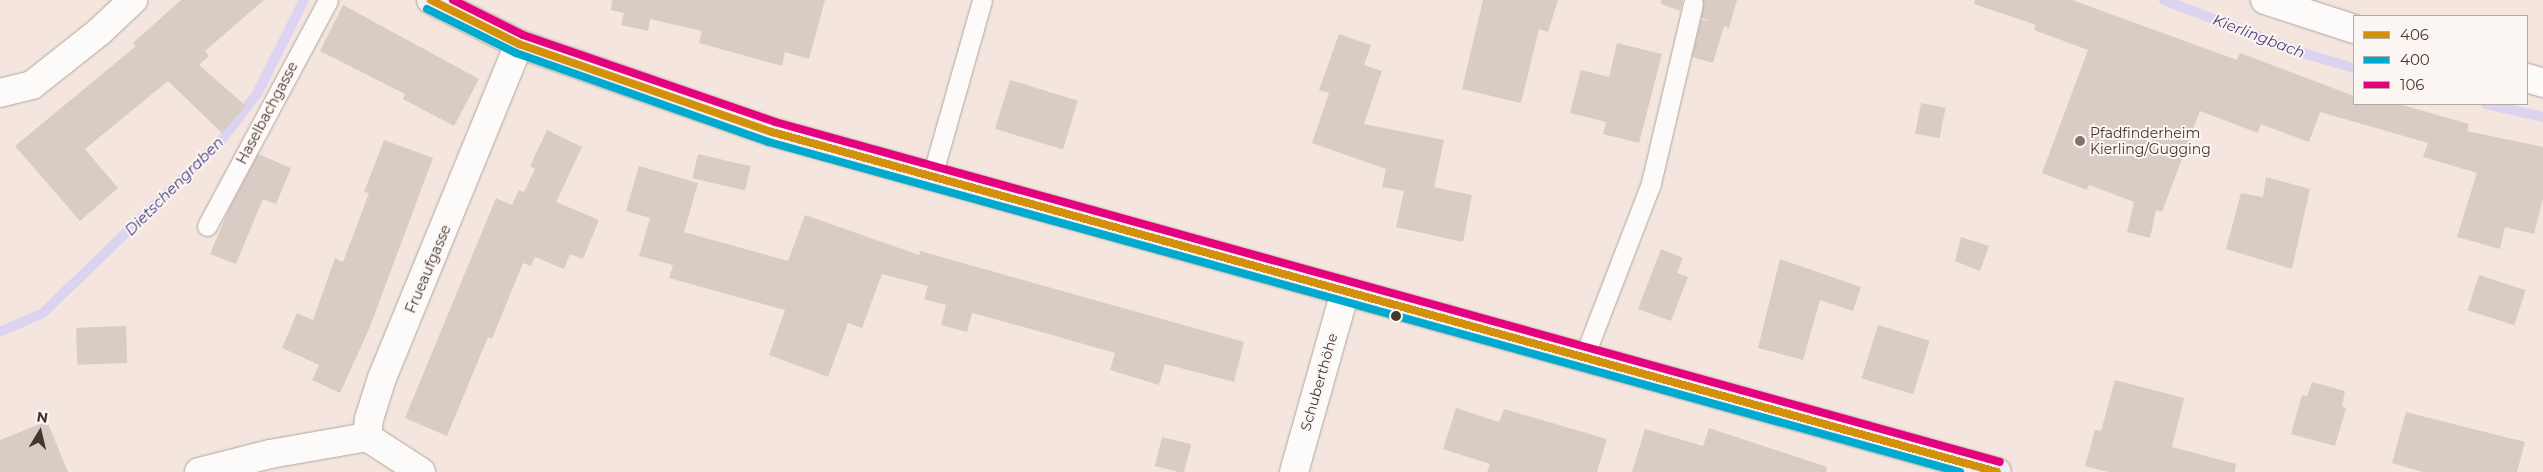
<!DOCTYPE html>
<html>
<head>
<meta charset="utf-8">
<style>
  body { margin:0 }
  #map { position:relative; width:2543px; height:472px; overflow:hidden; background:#f4e6de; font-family:Montserrat,sans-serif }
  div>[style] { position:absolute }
  .stream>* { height:10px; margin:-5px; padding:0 5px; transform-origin:5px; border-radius:5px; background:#dcd3f0 }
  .building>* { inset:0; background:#d8ccc5; transform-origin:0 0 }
  .roads { filter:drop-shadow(0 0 1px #b0a59e) drop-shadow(0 0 1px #b0a59e) }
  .service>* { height:19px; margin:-9.5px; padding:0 9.5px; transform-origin:9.5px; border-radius:9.5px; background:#fdfbfa }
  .minor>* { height:28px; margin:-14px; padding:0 14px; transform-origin:14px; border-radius:14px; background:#fdfbfa }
  .primary>* { height:28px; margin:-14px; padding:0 14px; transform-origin:14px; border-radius:14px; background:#f1edf2 }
  .bus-1>* { height:8px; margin:-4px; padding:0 4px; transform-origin:4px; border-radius:4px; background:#d3900a }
  .bus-2>* { height:8px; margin:-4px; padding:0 4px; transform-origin:4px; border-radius:4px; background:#00a9ce }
  .bus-3>* { height:8px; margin:-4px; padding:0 4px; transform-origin:4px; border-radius:4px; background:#e5007d }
  .dots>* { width:14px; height:14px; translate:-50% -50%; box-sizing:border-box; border:2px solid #fcf6f2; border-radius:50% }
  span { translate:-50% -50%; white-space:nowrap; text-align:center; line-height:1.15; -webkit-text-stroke:4px #fcf6f2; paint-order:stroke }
  .street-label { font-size:14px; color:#443730 }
  .poi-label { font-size:14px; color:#443730 }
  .left { translate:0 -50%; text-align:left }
  .water-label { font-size:15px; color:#4c3c7e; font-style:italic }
  .legend { position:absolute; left:2353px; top:15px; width:175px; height:90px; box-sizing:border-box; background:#fcf6f2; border:1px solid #b2aaa4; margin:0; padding:6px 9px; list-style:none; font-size:15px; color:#443730 }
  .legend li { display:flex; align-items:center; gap:10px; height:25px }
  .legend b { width:25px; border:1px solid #b2aaa4 }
  .north { position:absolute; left:15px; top:407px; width:50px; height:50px; -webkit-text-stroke:4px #fcf6f2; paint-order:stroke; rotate:9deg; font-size:14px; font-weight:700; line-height:20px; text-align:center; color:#443730 }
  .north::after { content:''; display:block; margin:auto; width:18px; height:22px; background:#443730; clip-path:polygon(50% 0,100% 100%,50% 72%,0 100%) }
</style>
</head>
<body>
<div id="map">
  <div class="stream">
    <div style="left:2164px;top:0;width:149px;rotate:20.9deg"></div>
    <div style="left:2303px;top:53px;width:53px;rotate:16.4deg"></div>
    <div style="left:2486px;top:104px;width:58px;rotate:12.8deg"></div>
    <div style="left:0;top:332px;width:47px;rotate:-23.8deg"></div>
    <div style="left:43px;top:313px;width:246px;rotate:-44deg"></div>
    <div style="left:220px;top:142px;width:61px;rotate:-52.4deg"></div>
    <div style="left:257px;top:94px;width:105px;rotate:-63.4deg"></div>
  </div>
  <div class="building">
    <div style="clip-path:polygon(181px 0,264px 0,205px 51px,209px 56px,199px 65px,246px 106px,222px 133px,168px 81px,85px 149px,118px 188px,80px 221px,15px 146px,136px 46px,133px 43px)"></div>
    <div style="clip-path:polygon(612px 0,825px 0,809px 59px,785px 52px,782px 66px,699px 43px,702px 31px,650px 19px,648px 31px,621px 25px,624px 13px,611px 10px)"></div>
    <div style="clip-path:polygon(1483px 0,1558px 0,1548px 32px,1539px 29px,1521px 103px,1462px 89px)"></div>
    <div style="clip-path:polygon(1661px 0,1683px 0,1680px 11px,1661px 4px)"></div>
    <div style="clip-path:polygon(1703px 0,1737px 0,1729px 28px,1724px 26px,1713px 63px,1692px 57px,1701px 20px,1709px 21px,1701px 18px)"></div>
    <div style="clip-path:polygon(1975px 0,2072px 0,2237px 60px,2240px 53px,2354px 96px,2354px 104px,2399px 104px,2469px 124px,2467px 131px,2543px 147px,2543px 198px,2534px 234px,2505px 227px,2500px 249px,2457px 237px,2477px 173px,2423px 157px,2428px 143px,2320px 112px,2309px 142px,2261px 124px,2258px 133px,2200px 111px,2162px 212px,2156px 210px,2150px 238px,2127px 232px,2134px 202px,2089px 185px,2087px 190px,2042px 173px,2088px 50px,2034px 30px,2036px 25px,1974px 4px)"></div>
    <div style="clip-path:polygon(343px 5px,479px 79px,454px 126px,403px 99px,405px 94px,320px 51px)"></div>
    <div style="clip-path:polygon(1339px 34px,1371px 45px,1364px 65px,1382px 71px,1364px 124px,1444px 140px,1434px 187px,1472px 195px,1463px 242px,1396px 227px,1404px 191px,1382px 187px,1386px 169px,1312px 143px,1329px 93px,1319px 90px)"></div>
    <div style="clip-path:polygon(1617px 43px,1662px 54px,1639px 143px,1603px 134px,1606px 122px,1570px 113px,1581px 70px,1609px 77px)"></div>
    <div style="left:1010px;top:80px;width:71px;height:51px;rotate:17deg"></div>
    <div style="left:1921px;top:103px;width:25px;height:31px;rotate:11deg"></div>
    <div style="clip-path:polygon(547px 130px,582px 147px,556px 202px,599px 220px,583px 259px,570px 254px,564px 269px,535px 257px,531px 266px,523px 263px,492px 339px,488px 337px,447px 436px,405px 418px,496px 198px,512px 205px,519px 190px,524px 192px,535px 169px,530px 166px)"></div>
    <div style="clip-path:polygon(384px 140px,433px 158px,369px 329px,340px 393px,312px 380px,319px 365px,282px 348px,297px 313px,313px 320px,335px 258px,343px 262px,369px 193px,364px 192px)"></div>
    <div style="clip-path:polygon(258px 154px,291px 168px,276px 204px,263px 199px,236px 264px,210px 254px,230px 207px)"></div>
    <div style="left:698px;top:154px;width:54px;height:25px;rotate:13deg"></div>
    <div style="clip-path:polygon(639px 166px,698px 183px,684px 232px,788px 261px,805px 215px,919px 255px,920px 251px,1244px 342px,1234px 382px,1165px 364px,1159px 385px,1110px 370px,1115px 353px,1031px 329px,972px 313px,967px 332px,941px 325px,946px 305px,924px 299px,928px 286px,882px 274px,862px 328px,848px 323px,828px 377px,769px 355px,785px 310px,669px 278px,673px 265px,639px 256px,650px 218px,626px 211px)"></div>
    <div style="clip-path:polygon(2266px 177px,2310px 189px,2292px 269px,2226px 249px,2241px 193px,2263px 197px)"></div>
    <div style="clip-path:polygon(1961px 237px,1989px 246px,1980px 271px,1955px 261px)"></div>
    <div style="clip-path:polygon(1661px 249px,1683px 258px,1677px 273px,1688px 277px,1671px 321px,1638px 309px)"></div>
    <div style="clip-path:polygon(1780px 259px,1861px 287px,1853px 311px,1820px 300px,1803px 360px,1758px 348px)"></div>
    <div style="left:2479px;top:275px;width:49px;height:37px;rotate:18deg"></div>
    <div style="left:1878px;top:325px;width:54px;height:56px;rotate:17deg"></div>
    <div style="left:126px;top:326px;width:37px;height:50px;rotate:88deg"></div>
    <div style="clip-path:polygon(2115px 380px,2184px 398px,2172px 447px,2236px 464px,2235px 472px,2108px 472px,2085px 466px,2095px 430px,2101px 431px)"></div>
    <div style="clip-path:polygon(2312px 382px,2345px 391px,2342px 406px,2346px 408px,2335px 446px,2291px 434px,2302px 395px,2307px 396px)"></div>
    <div style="clip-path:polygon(1456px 408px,1499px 422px,1504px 409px,1607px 439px,1597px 472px,1487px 472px,1490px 464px,1443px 449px)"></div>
    <div style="clip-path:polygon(2406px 412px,2525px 442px,2517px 472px,2423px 472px,2392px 463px)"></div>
    <div style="clip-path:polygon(47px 421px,68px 472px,0 472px,0 440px)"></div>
    <div style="clip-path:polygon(1709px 428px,1827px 467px,1826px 472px,1632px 472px,1645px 429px,1703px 446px)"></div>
    <div style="left:1162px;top:437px;width:30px;height:30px;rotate:14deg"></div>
  </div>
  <div class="roads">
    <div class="service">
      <div style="left:932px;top:176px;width:183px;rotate:-74.1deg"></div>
      <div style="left:207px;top:226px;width:256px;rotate:-61.8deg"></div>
      <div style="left:1584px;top:357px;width:186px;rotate:-68.9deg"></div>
      <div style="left:1651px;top:183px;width:184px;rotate:-76.8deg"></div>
    </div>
    <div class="minor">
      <div style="left:2265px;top:0;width:94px;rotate:18deg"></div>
      <div style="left:2527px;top:78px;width:17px;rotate:17deg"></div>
      <div style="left:0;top:93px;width:33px;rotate:-14deg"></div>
      <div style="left:32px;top:85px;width:85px;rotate:-38.3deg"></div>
      <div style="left:99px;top:32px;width:47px;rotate:-43.3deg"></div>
      <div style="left:199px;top:472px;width:73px;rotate:-14.2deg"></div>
      <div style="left:270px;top:454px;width:98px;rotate:-9.9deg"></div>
      <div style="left:421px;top:472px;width:64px;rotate:-147.1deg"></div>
      <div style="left:367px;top:437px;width:18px;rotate:-84deg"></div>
      <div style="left:369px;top:419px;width:43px;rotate:-72.4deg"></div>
      <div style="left:382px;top:378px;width:361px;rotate:-67.7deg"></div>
      <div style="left:1294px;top:472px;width:187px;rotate:-74.2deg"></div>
    </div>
    <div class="primary">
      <div style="left:431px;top:0;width:98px;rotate:26.6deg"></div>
      <div style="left:519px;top:44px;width:268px;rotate:19.2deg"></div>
      <div style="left:772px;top:132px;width:1271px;rotate:15.51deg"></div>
    </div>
  </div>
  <div class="bus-1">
    <div style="left:431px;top:0;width:98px;rotate:26.6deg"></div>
    <div style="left:519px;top:44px;width:268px;rotate:19.2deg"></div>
    <div style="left:772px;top:132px;width:1271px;rotate:15.51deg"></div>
  </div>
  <div class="bus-2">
    <div style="left:427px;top:9px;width:99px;rotate:26.3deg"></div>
    <div style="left:516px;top:53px;width:268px;rotate:19.4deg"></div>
    <div style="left:769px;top:142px;width:1236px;rotate:15.49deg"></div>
  </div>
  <div class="bus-3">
    <div style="left:453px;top:0;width:78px;rotate:26.6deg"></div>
    <div style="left:523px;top:35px;width:267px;rotate:19deg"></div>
    <div style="left:775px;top:122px;width:1271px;rotate:15.51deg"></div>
  </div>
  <div class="dots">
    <div style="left:2080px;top:141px;background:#82746d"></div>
    <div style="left:1396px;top:316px;background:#443730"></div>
  </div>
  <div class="street-label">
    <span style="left:267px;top:113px;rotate:-62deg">Haselbachgasse</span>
    <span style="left:428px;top:269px;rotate:-67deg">Frueaufgasse</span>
    <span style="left:1319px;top:382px;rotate:-74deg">Schuberthöhe</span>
  </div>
  <div class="poi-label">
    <span class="left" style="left:2090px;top:141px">Pfadfinderheim<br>Kierling/Gugging</span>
  </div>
  <div class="water-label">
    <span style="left:2259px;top:36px;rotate:21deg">Kierlingbach</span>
    <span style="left:174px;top:186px;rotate:-45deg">Dietschengraben</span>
  </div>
  <ul class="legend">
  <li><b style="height:6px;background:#d3900a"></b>406</li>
  <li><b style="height:6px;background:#00a9ce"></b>400</li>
  <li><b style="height:6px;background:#e5007d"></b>106</li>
  </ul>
  <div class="north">N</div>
</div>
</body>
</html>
